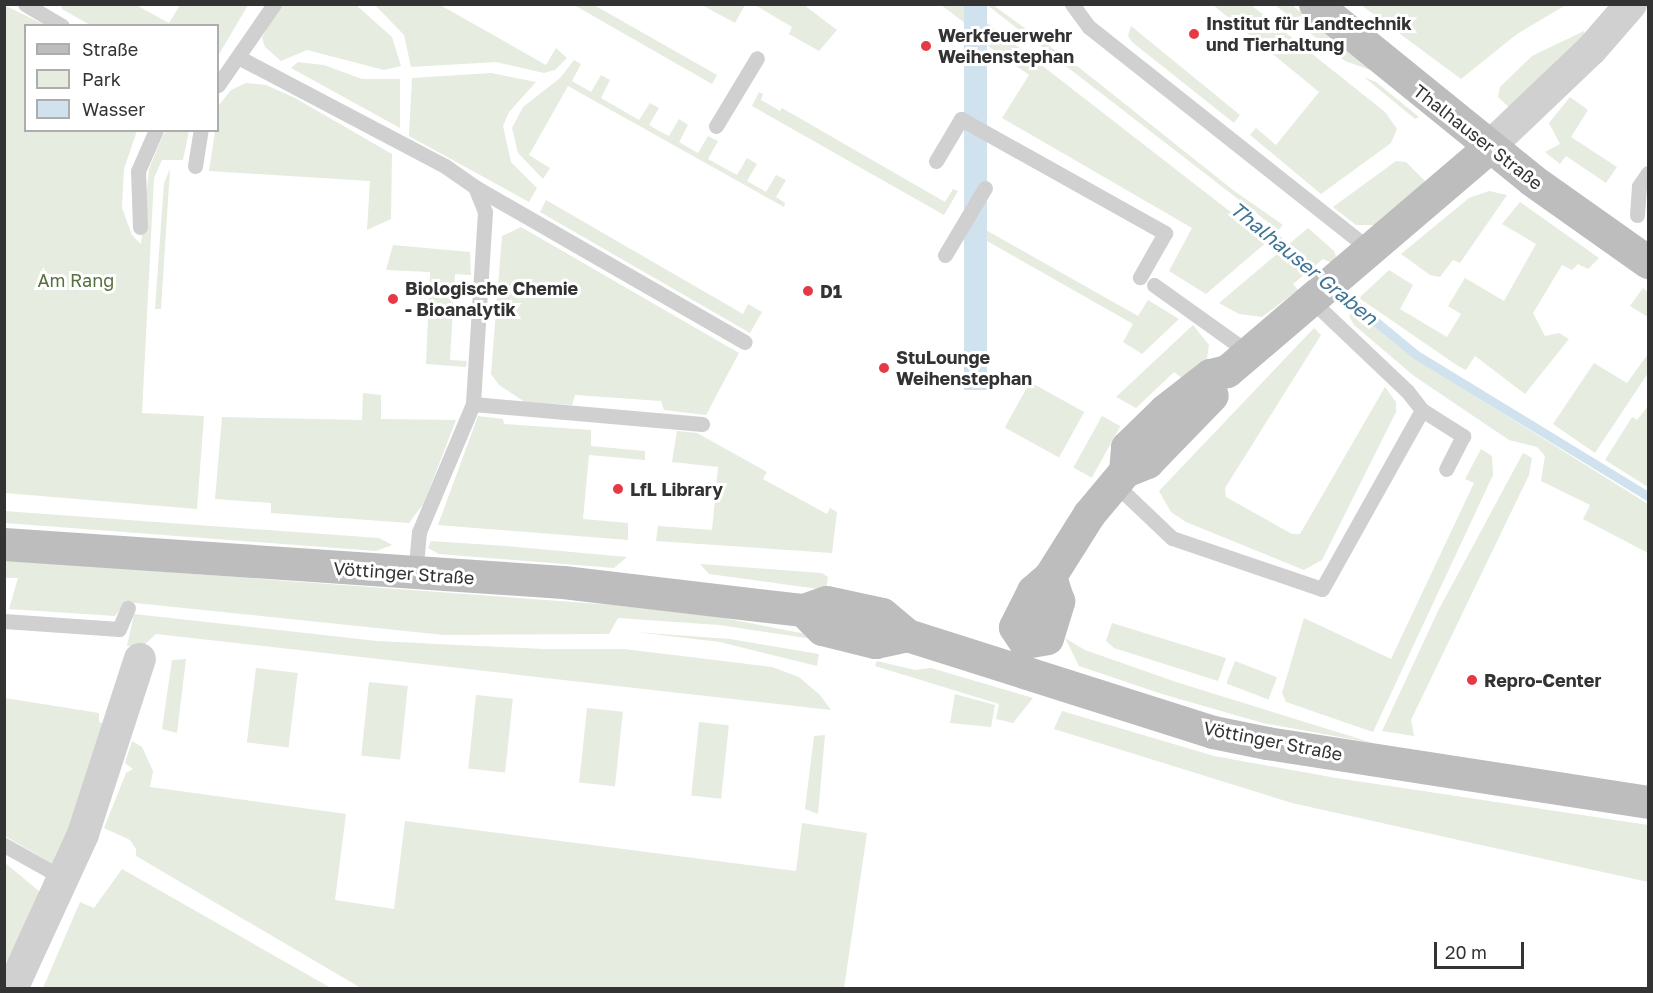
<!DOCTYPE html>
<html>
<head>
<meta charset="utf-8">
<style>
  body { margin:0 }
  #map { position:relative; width:1653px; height:993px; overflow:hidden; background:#fff; font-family:"Golos Text",sans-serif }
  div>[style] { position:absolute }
  .green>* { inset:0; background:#e6ecdf; transform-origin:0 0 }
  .water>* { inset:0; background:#cfe2ee; transform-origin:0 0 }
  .stream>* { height:9px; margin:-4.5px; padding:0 4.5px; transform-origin:4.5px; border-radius:4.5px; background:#cfe2ee }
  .lane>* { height:15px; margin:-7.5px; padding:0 7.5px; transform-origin:7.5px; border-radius:7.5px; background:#d0d0d0 }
  .street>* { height:32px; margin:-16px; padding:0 16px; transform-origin:16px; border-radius:16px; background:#d0d0d0 }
  .secondary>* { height:33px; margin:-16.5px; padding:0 16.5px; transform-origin:16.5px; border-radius:16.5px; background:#bdbdbd }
  .dots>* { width:16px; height:16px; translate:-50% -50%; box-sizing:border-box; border:3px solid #fff; border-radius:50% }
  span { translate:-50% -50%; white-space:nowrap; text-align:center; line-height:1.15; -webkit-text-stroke:6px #fff; paint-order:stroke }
  .poi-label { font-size:18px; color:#333; font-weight:700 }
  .left { translate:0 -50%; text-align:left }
  .street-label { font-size:18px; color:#333 }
  .park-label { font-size:18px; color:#56703f }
  .water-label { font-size:20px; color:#3f7597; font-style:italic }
  .frame { position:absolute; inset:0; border:6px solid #333; pointer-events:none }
  .legend { position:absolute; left:24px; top:24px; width:195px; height:108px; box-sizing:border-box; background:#fff; border:2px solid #adadad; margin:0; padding:8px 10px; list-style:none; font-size:18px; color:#333 }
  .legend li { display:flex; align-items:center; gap:12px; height:30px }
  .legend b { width:30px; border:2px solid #adadad }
  .scale { position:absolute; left:1434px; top:942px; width:90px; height:27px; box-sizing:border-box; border:3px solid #333; border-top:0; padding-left:8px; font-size:18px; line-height:21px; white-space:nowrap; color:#333; -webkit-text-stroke:4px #fff; paint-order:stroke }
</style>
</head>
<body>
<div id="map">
  <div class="green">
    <div style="clip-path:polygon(4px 5px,45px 25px,26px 26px,26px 130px,137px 131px,124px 169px,122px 208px,132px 235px,141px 244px,149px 169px,163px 135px,166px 131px,189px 131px,183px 160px,162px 160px,154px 178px,142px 413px,204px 416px,197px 509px,5px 493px)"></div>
    <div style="clip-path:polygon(61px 5px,136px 5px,169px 23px,180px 5px,248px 5px,218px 56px,218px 26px,90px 25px,62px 9px)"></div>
    <div style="clip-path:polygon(279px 5px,356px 5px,392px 37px,401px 66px,384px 70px,307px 50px,281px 61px,265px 47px,262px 38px)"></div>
    <div style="clip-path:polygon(375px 5px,440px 5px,546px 65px,556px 48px,567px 58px,555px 70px,544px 73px,496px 62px,411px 67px,404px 35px)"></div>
    <div style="clip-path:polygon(574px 5px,594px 5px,717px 75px,712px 84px)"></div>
    <div style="clip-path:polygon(702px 5px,745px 5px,735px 23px)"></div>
    <div style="clip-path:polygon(755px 5px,804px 5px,837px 30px,819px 51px,789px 34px,792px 27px)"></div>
    <div style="clip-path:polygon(941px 5px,964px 5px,1268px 241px,1206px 294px,1169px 271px,1192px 228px,1002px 118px,1029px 75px,988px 46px,986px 39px)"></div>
    <div style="clip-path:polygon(987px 5px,993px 5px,1081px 69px,1233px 190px,1283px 225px,1278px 230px)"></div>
    <div style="clip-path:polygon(1213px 5px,1251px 5px,1385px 112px,1397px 129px,1391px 143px,1321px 194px,1250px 135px,1256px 128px,1276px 145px,1319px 92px)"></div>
    <div style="clip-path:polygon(1275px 5px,1292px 5px,1373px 71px,1345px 61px)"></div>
    <div style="clip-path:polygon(1361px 5px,1566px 5px,1517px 34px,1461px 79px)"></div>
    <div style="clip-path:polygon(1131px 26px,1240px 115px,1234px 123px,1132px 42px,1128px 36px)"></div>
    <div style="clip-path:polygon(1584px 31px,1585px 37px,1511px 109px,1498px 97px,1500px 87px,1532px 56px)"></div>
    <div style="clip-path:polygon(574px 60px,581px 64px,572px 81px,591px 92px,601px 75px,610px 80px,601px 98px,639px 120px,650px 103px,659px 108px,649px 125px,659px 131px,669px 136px,679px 119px,688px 125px,679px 142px,698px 153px,708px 136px,718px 141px,708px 159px,737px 175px,747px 158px,757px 164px,747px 181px,766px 192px,776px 175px,786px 180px,776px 197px,785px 203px,784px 207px,568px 86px,529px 155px,550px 168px,543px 179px,518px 153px,512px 128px,523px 107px,560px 78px)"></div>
    <div style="clip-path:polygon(298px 62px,324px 65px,362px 79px,400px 79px,400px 128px,291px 68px)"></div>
    <div style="clip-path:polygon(491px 73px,536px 82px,509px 112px,503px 126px,511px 162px,537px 188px,529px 202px,409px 136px,412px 78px)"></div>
    <div style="clip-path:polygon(1364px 77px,1376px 82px,1419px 117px,1415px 119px)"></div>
    <div style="clip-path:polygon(246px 83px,266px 85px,295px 98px,392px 154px,391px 219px,367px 230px,370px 181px,209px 171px,219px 105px,231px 90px)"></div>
    <div style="clip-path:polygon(759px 92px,763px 94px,761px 100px,780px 111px,782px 108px,945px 202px,953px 189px,958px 191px,944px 215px,752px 106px)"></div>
    <div style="clip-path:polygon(1570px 97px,1588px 110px,1571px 137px,1617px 167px,1606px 183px,1566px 156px,1560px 164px,1545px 152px,1560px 144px,1549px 123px)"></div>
    <div style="clip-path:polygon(1396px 161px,1406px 162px,1426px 182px,1378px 225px,1356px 225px,1333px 207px)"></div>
    <div style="clip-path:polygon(170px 169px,161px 309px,155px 309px,164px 183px)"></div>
    <div style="clip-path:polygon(1489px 191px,1507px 195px,1460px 263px,1453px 260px,1440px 277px,1430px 275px,1401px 254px,1469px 198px)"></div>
    <div style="clip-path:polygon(546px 200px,743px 314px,748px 304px,762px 312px,750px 333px,540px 212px)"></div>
    <div style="clip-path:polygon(1520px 202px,1599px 258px,1588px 269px,1578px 264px,1572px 270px,1562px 265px,1533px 313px,1545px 336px,1559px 333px,1569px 339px,1525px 394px,1475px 356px,1466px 370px,1458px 366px,1359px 298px,1389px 270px,1413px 285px,1400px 309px,1447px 337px,1461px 314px,1448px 306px,1465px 278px,1504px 301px,1536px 244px,1502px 224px)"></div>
    <div style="clip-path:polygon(521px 227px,739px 353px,706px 415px,664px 410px,661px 401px,575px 395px,572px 405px,525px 402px,499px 385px,491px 374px,502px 236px)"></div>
    <div style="clip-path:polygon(1308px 228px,1334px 251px,1337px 259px,1332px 263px,1323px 259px,1293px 284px,1298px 290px,1262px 317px,1239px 314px,1219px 303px)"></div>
    <div style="clip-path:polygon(984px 229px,1138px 316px,1148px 300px,1179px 319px,1142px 354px,1123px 342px,1133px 324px,980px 237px)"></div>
    <div style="clip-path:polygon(393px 245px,470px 252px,471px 275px,455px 274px,450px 360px,467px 361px,466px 367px,426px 364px,430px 272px,386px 270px)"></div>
    <div style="clip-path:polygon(1643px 288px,1648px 292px,1648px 317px,1630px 306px)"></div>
    <div style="clip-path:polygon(1357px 309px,1416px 359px,1648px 504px,1648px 553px,1583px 519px,1590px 505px,1541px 481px,1545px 456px,1537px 447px,1509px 440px,1414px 376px,1354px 325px,1349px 316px)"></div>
    <div style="clip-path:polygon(1193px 325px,1209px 345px,1206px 366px,1187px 382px,1174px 372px,1136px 408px,1116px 397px)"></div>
    <div style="clip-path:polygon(1314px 328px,1321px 335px,1225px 488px,1226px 497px,1292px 534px,1300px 534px,1385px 387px,1396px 402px,1396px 412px,1322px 560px,1304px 570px,1186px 522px,1171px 512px,1159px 491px)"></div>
    <div style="clip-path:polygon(1648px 354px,1648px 373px,1595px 453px,1553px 424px,1594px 363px,1627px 383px)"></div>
    <div style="left:1030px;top:382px;width:62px;height:52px;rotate:29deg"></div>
    <div style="clip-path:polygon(363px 393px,381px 395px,381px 419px,456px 420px,424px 503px,409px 523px,271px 513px,271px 503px,215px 499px,222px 417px,362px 420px)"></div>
    <div style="clip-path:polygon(1648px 406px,1648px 487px,1605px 460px,1632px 417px,1637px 420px)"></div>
    <div style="clip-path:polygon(478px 416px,503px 419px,504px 424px,591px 430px,591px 446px,645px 451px,645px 460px,589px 455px,583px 519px,628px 523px,628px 540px,438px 525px)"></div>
    <div style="left:1102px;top:416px;width:21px;height:59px;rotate:29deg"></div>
    <div style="clip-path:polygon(677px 431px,697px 433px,767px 472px,763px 479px,827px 514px,830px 508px,837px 512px,832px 553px,656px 541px,658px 526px,712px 530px,718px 467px,672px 462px)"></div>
    <div style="clip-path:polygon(1481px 449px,1492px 456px,1493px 475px,1373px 732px,1286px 702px,1282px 693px,1304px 618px,1391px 659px,1474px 483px,1465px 479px)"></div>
    <div style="clip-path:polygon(1523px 453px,1532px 458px,1529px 475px,1411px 720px,1414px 736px,1382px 731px,1438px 611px)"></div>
    <div style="clip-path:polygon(4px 511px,379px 538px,392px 545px,376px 551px,5px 523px)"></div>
    <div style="clip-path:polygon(431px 541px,506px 546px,627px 557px,614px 568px,439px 554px,428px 548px)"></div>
    <div style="clip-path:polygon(4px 560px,614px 605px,718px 617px,822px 637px,820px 640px,719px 625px,618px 618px,609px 634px,444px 635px,126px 602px,115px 616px,9px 609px,18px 578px,5px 578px)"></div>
    <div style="clip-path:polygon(700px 564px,822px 573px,828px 577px,826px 590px,709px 574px)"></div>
    <div style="clip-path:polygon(134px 614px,377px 641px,543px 649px,624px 649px,772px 667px,799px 677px,820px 695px,831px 710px,156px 634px,144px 645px,127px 646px)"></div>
    <div style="clip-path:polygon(1112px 623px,1226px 658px,1218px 681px,1114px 648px,1106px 641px)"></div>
    <div style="clip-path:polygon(635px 632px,730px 639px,819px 654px,817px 666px,720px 642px)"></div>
    <div style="clip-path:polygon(1065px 638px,1085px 650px,1179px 683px,1373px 743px,1263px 723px,1162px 694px,1079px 666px)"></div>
    <div style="clip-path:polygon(186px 659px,177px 733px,162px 729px,172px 660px)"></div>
    <div style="clip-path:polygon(877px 661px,915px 670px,931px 668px,1033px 698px,1013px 723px,996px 719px,999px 704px,875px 666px)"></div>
    <div style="left:1235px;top:661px;width:45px;height:24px;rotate:21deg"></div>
    <div style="left:256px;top:668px;width:42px;height:75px;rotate:7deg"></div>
    <div style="left:369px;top:682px;width:39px;height:74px;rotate:6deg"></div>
    <div style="clip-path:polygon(955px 694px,995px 705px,991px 727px,950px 723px)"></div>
    <div style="left:476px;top:695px;width:37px;height:74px;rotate:6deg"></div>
    <div style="clip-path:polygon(5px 698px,99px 713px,99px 722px,112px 727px,58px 867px,5px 836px)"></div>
    <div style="left:587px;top:708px;width:36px;height:75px;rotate:6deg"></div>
    <div style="clip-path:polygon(1062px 711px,1214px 756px,1336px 778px,1648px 825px,1648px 882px,1292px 803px,1054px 729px)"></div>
    <div style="left:699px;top:722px;width:30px;height:74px;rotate:6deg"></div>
    <div style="clip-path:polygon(825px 735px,818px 814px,805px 809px,814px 736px)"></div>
    <div style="clip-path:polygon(132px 741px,142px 747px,153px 771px,150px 787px,346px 814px,335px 900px,394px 909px,405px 821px,796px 871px,802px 823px,867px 833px,844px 988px,361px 988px,136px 856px,136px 849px,130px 840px,104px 828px,126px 773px,133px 769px,125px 763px)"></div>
    <div style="clip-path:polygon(4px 862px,40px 892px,7px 961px,4px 961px)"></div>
    <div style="clip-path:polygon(122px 869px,331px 988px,43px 988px,80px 902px,94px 908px)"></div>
  </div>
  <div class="water">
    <div style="left:964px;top:5px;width:23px;height:385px"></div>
  </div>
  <div class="stream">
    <div style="left:1264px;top:229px;width:196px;rotate:39.6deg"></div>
    <div style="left:1415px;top:354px;width:273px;rotate:31.4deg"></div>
  </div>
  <div class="lane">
    <div style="left:25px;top:4px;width:43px;rotate:30.7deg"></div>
    <div style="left:1072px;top:4px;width:29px;rotate:54deg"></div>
    <div style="left:1089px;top:27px;width:359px;rotate:38.4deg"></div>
    <div style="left:240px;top:58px;width:232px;rotate:27.8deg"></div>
    <div style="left:445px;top:166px;width:37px;rotate:35deg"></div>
    <div style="left:475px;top:187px;width:27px;rotate:68deg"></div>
    <div style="left:485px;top:212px;width:192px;rotate:93.6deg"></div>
    <div style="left:473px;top:404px;width:139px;rotate:112.9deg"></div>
    <div style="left:419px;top:532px;width:43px;rotate:95.3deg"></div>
    <div style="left:218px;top:85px;width:98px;rotate:-55.3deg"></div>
    <div style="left:716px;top:126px;width:79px;rotate:-58.9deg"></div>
    <div style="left:936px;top:161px;width:49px;rotate:-59.2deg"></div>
    <div style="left:961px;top:119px;width:234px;rotate:29.2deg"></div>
    <div style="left:1165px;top:233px;width:51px;rotate:119.6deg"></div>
    <div style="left:195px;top:166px;width:36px;rotate:-81deg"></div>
    <div style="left:475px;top:187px;width:311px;rotate:29.9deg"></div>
    <div style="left:1637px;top:215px;width:29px;rotate:-86deg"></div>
    <div style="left:1639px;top:186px;width:16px;rotate:-55deg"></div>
    <div style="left:140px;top:227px;width:56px;rotate:-92deg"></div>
    <div style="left:138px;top:171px;width:45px;rotate:-66.3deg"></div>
    <div style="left:945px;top:255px;width:78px;rotate:-59.2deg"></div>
    <div style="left:1154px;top:285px;width:115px;rotate:35.5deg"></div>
    <div style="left:473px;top:404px;width:230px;rotate:5deg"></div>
    <div style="left:1422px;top:410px;width:49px;rotate:32.4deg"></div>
    <div style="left:1463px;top:436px;width:37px;rotate:117deg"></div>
    <div style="left:1114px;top:483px;width:80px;rotate:43.5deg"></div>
    <div style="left:1172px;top:538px;width:158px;rotate:18.8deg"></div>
    <div style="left:1322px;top:589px;width:205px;rotate:-60.8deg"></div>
    <div style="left:1422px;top:410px;width:24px;rotate:-128deg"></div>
    <div style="left:1407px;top:391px;width:132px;rotate:-136.5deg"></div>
    <div style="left:4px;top:621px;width:115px;rotate:4deg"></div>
    <div style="left:119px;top:629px;width:23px;rotate:-67deg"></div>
    <div style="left:4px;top:845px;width:68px;rotate:29.2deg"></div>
  </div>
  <div class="street">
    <div style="left:1489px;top:147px;width:141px;rotate:-43.6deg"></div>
    <div style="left:1591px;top:50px;width:61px;rotate:-49deg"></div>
    <div style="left:4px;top:980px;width:12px"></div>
    <div style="left:16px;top:980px;width:161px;rotate:-65.3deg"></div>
    <div style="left:83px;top:834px;width:184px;rotate:-72deg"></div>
  </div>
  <div class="secondary">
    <div style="left:1315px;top:4px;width:279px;rotate:39deg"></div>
    <div style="left:1532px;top:180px;width:142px;rotate:35.3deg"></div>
    <div style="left:1125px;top:471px;width:24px;rotate:-85deg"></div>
    <div style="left:1127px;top:447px;width:53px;rotate:-44.2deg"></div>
    <div style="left:1165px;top:410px;width:57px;rotate:-37.9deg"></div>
    <div style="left:1210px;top:375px;width:17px;rotate:-13deg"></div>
    <div style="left:1227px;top:371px;width:345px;rotate:-40.5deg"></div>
    <div style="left:4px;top:544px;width:560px;rotate:3.89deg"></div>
    <div style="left:563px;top:582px;width:242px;rotate:6.7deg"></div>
    <div style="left:803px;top:610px;width:24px;rotate:-19deg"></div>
    <div style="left:826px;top:602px;width:57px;rotate:12.1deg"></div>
    <div style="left:882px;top:614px;width:33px;rotate:40deg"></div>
    <div style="left:907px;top:635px;width:321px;rotate:17.6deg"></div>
    <div style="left:1213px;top:732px;width:55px;rotate:11.5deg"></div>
    <div style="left:1267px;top:743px;width:386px;rotate:8.8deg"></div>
    <div style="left:803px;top:610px;width:27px;rotate:45deg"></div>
    <div style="left:822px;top:629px;width:55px;rotate:13.8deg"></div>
    <div style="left:875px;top:642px;width:33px;rotate:-12deg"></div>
    <div style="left:1025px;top:642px;width:18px;rotate:-124deg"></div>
    <div style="left:1015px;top:627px;width:40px;rotate:-63.4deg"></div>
    <div style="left:1033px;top:591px;width:23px;rotate:-41deg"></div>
    <div style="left:1050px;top:576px;width:73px;rotate:-57.8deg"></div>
    <div style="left:1089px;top:514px;width:56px;rotate:-50.1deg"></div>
    <div style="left:1125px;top:471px;width:24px;rotate:-22deg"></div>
    <div style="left:1147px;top:462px;width:93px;rotate:-45.9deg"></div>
    <div style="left:1025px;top:642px;width:22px;rotate:-10deg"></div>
    <div style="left:1047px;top:638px;width:39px;rotate:-73deg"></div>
    <div style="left:1058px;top:601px;width:26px;rotate:-108deg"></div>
  </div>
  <div class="dots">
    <div style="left:1194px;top:34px;background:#e63946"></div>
    <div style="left:926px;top:46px;background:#e63946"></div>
    <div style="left:808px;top:291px;background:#e63946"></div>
    <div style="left:393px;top:299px;background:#e63946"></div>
    <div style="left:884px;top:368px;background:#e63946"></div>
    <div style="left:618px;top:489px;background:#e63946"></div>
    <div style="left:1472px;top:680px;background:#e63946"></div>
  </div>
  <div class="poi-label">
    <span class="left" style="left:1206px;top:34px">Institut für Landtechnik<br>und Tierhaltung</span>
    <span class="left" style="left:938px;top:46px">Werkfeuerwehr<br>Weihenstephan</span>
    <span class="left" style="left:405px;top:299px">Biologische Chemie<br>- Bioanalytik</span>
    <span class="left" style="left:820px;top:291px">D1</span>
    <span class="left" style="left:896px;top:368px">StuLounge<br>Weihenstephan</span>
    <span class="left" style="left:630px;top:489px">LfL Library</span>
    <span class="left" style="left:1484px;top:680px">Repro-Center</span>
  </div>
  <div class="street-label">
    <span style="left:1478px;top:137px;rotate:38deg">Thalhauser Straße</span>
    <span style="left:404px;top:573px;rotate:4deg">Vöttinger Straße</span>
    <span style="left:1273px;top:741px;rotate:11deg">Vöttinger Straße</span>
  </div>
  <div class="park-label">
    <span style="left:76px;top:280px">Am Rang</span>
  </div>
  <div class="water-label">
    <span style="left:1304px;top:263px;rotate:39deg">Thalhauser Graben</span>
  </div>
  <div class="frame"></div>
  <ul class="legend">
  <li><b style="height:8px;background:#bdbdbd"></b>Straße</li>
  <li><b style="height:16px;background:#e6ecdf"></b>Park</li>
  <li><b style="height:16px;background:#cfe2ee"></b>Wasser</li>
  </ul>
  <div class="scale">20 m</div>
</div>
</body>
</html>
